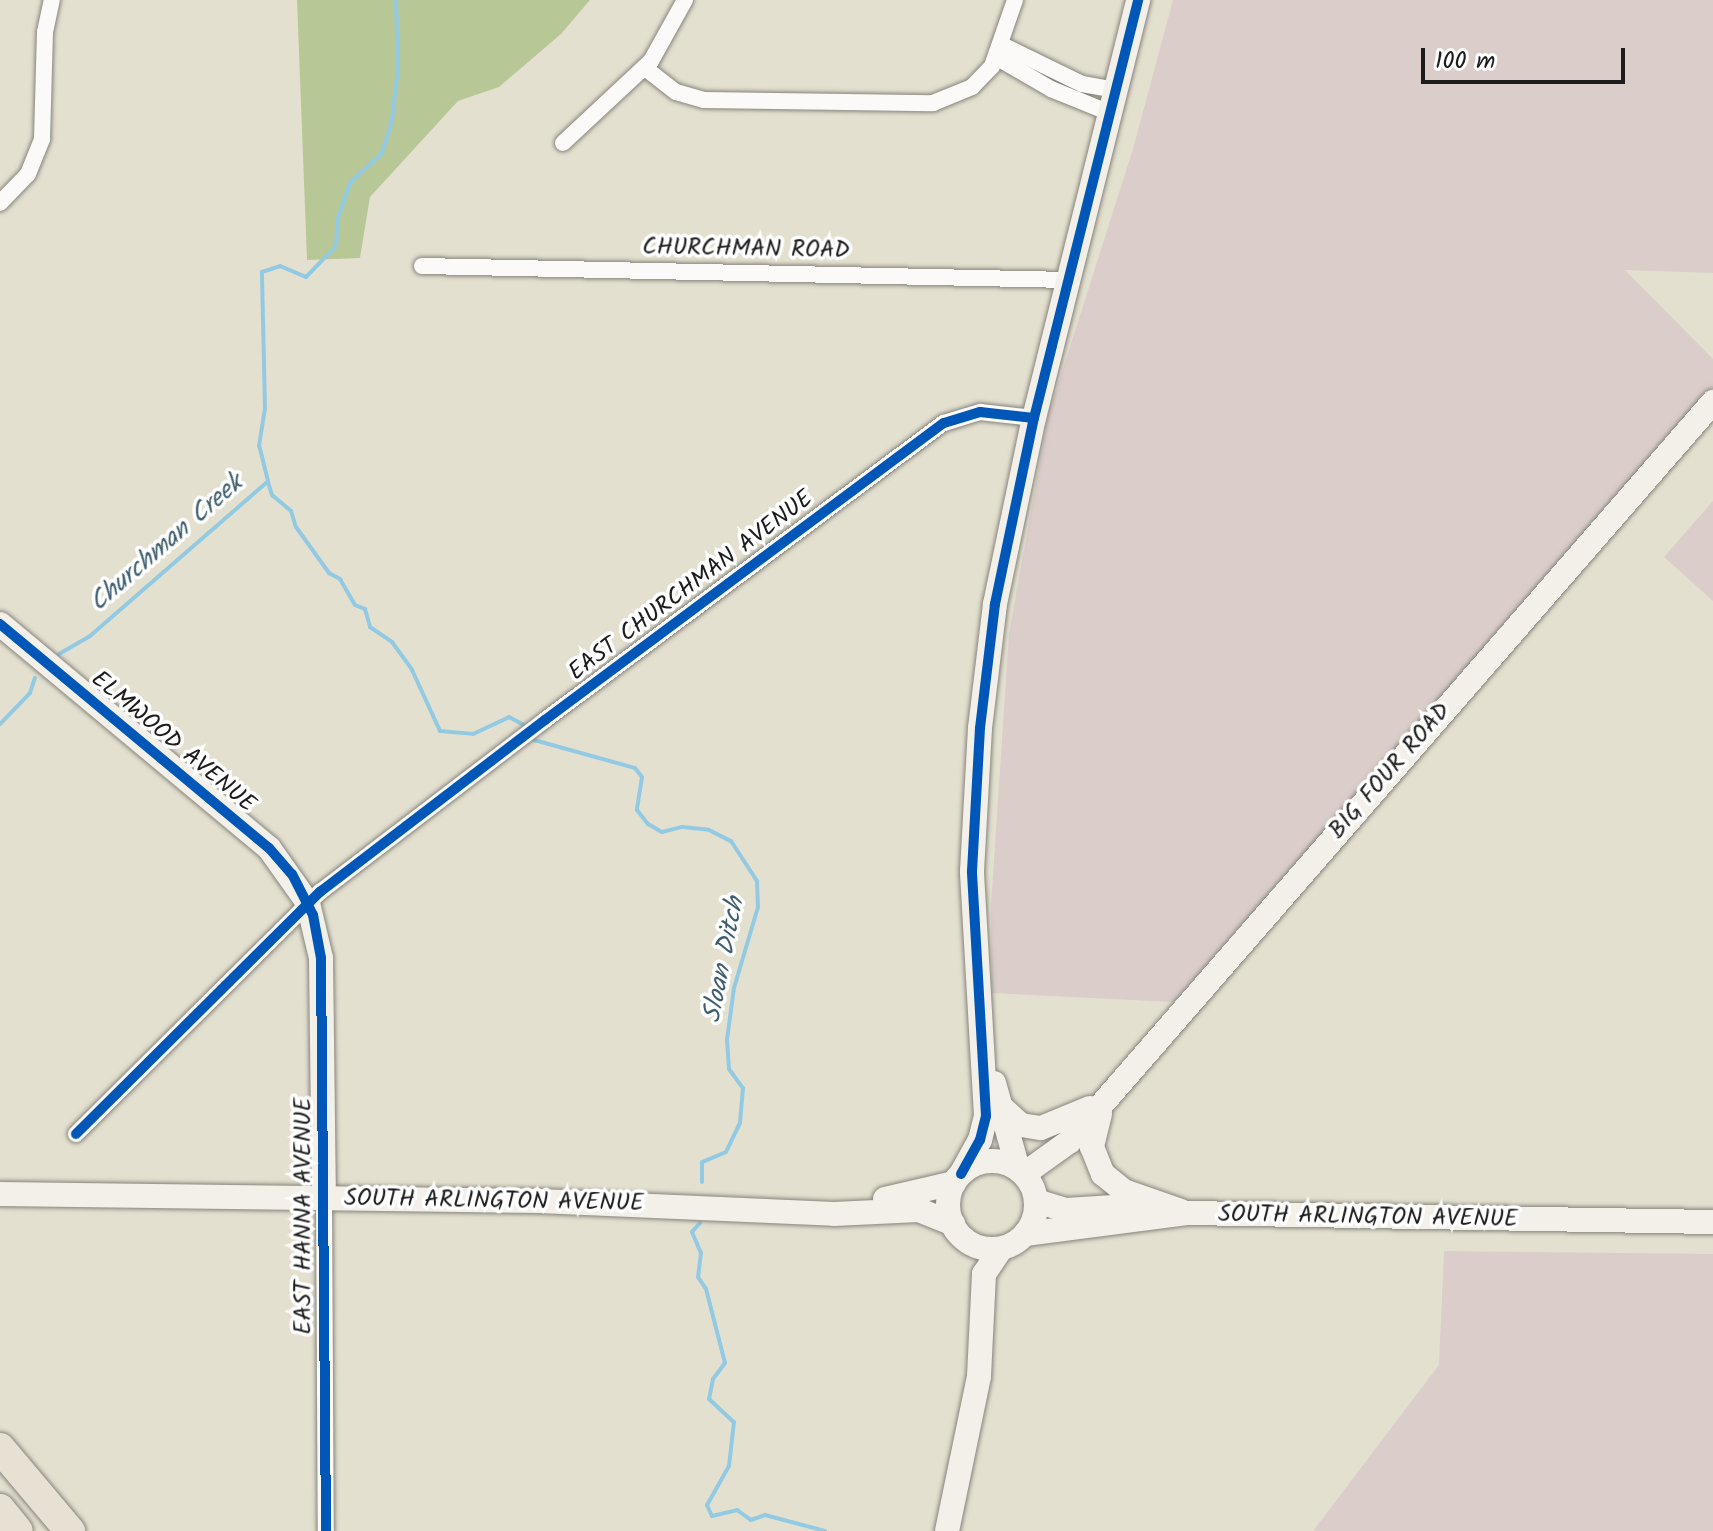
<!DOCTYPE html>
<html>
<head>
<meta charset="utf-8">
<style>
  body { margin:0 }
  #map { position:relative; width:1713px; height:1531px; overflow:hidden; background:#e4e0d0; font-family:Kalam,sans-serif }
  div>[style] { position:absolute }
  .industrial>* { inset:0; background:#dacdca }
  .forest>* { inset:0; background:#b8c796 }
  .stream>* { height:4px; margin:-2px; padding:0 2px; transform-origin:2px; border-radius:2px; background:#93cae3 }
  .roads { filter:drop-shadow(0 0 2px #86847c) drop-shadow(0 0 2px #86847c) }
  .street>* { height:16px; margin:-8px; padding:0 8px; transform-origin:8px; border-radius:8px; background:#fbfaf8 }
  .secondary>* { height:24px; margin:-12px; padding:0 12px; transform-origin:12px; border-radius:12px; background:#f3f0ea }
  .secondary>.ring { margin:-12px; padding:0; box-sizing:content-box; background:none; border:24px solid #f3f0ea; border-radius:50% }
  .highway>* { height:30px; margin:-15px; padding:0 15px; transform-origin:15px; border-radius:15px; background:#e7e1d4 }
  .cycleway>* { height:10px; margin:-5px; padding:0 5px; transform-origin:5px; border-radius:5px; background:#0057b8 }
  span { translate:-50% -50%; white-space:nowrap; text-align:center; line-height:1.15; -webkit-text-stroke:7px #fff; paint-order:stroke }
  .street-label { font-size:24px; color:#1c1c1c }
  .water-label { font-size:26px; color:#3e5e6f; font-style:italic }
  .scale { position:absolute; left:1421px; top:48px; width:204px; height:36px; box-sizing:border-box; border:4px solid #1c1c1c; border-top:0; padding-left:10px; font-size:24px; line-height:28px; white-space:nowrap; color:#1c1c1c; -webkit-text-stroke:6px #fff; paint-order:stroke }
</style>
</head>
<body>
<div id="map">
  <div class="industrial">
    <div style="clip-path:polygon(1173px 0,1713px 0,1713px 273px,1625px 270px,1713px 359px,1713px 387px,1174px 1002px,992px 993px,991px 906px,1009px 634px,1048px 416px,1133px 149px)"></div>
    <div style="clip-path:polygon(1713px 501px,1713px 601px,1664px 557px)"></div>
    <div style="clip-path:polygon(1444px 1251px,1713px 1254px,1713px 1531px,1313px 1531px,1439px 1365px)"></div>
  </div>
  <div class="forest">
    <div style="clip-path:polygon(297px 0,590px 0,561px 34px,499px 87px,458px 101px,370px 197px,360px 258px,307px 260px)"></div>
  </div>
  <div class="stream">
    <div style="left:268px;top:482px;width:14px;rotate:73deg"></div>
    <div style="left:272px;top:495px;width:25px;rotate:40deg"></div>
    <div style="left:291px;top:511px;width:17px;rotate:73deg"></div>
    <div style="left:296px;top:527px;width:57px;rotate:54.3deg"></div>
    <div style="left:329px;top:573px;width:13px;rotate:29deg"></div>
    <div style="left:340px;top:579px;width:30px;rotate:60deg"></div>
    <div style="left:355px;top:605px;width:11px;rotate:22deg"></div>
    <div style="left:365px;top:609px;width:19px;rotate:74deg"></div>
    <div style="left:370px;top:627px;width:27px;rotate:34deg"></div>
    <div style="left:392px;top:642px;width:34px;rotate:54deg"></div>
    <div style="left:412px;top:670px;width:67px;rotate:65.3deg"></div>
    <div style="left:440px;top:731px;width:33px;rotate:5deg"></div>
    <div style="left:473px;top:734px;width:40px;rotate:-25deg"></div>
    <div style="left:509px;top:717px;width:17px;rotate:28deg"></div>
    <div style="left:59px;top:654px;width:36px;rotate:-30deg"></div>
    <div style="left:90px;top:636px;width:236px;rotate:-41deg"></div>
    <div style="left:268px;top:481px;width:36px;rotate:-104deg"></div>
    <div style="left:259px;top:446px;width:38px;rotate:-81deg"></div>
    <div style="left:265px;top:408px;width:136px;rotate:-91.3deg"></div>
    <div style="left:262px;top:272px;width:19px;rotate:-18deg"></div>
    <div style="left:280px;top:266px;width:28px;rotate:23deg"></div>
    <div style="left:306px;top:277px;width:43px;rotate:-45.9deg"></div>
    <div style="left:336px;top:246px;width:28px;rotate:-86deg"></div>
    <div style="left:338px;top:218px;width:37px;rotate:-71deg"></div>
    <div style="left:350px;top:183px;width:44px;rotate:-43.2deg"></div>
    <div style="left:382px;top:153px;width:34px;rotate:-73deg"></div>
    <div style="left:392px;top:120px;width:52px;rotate:-83.4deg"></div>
    <div style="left:398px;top:68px;width:68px;rotate:-91.7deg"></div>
    <div style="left:0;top:724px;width:43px;rotate:-45.9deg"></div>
    <div style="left:30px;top:693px;width:16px;rotate:-72deg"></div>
    <div style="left:534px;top:740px;width:105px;rotate:15.5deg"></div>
    <div style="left:635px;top:768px;width:11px;rotate:52deg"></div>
    <div style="left:642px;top:777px;width:33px;rotate:99deg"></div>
    <div style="left:637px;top:810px;width:18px;rotate:52deg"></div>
    <div style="left:648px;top:824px;width:16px;rotate:30deg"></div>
    <div style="left:662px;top:832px;width:21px;rotate:-14deg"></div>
    <div style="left:682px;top:827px;width:27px;rotate:6deg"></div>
    <div style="left:709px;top:830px;width:25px;rotate:27deg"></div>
    <div style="left:731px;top:841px;width:48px;rotate:57deg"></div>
    <div style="left:757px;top:881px;width:26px;rotate:88deg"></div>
    <div style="left:758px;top:907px;width:84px;rotate:106.5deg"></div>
    <div style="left:734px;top:988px;width:52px;rotate:97.7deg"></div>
    <div style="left:727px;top:1040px;width:29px;rotate:86deg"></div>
    <div style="left:729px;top:1069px;width:24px;rotate:54deg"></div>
    <div style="left:743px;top:1088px;width:35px;rotate:95deg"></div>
    <div style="left:740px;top:1123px;width:32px;rotate:116deg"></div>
    <div style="left:726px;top:1152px;width:26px;rotate:157deg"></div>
    <div style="left:702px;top:1162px;width:20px;rotate:90deg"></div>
    <div style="left:700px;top:1223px;width:12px;rotate:132deg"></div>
    <div style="left:692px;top:1232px;width:23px;rotate:67deg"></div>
    <div style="left:701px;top:1253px;width:24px;rotate:97deg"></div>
    <div style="left:698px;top:1277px;width:14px;rotate:56deg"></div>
    <div style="left:706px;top:1289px;width:76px;rotate:75.6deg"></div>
    <div style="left:725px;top:1363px;width:20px;rotate:127deg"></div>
    <div style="left:713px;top:1379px;width:20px;rotate:101deg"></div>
    <div style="left:709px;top:1399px;width:34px;rotate:43deg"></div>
    <div style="left:734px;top:1422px;width:44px;rotate:96.5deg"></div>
    <div style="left:729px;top:1466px;width:45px;rotate:119.4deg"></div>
    <div style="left:707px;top:1505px;width:12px;rotate:66deg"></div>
    <div style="left:712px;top:1516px;width:26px;rotate:-13deg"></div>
    <div style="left:737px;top:1510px;width:17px;rotate:36deg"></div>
    <div style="left:751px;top:1520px;width:15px;rotate:-20deg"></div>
    <div style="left:765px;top:1515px;width:62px;rotate:14.9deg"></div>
  </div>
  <div class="roads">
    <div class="street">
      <div style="left:1002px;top:45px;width:89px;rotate:26deg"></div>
      <div style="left:1082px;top:84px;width:35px;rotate:10deg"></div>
      <div style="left:996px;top:57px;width:64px;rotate:30.2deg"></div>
      <div style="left:1051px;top:89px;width:64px;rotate:22.1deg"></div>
      <div style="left:645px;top:68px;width:39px;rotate:38deg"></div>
      <div style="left:676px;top:92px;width:29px;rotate:16deg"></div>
      <div style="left:704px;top:100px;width:229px;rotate:0.8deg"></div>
      <div style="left:933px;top:103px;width:42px;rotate:-22.3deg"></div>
      <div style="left:972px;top:87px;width:29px;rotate:-46deg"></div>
      <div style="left:992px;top:66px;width:70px;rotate:-70.8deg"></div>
      <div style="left:563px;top:143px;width:120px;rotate:-43deg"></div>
      <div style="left:651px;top:61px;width:70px;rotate:-60.9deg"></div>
      <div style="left:0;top:203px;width:40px;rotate:-46deg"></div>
      <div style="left:28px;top:174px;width:38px;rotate:-68deg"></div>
      <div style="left:42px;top:139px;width:107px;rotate:-88.4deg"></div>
      <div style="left:45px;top:32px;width:33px;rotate:-78deg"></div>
      <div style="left:422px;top:266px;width:647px;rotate:1.24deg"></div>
      <div style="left:76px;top:1134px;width:344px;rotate:-44.8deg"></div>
      <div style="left:320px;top:892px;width:283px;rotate:-37.4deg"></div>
      <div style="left:545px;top:720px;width:497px;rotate:-36.7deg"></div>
      <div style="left:944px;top:423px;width:38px;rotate:-17deg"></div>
      <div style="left:980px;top:412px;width:54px;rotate:6.3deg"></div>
      <div style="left:324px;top:1197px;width:334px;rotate:89.7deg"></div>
    </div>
    <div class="secondary">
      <div style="left:0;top:624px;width:350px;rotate:39.8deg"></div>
      <div style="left:269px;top:848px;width:67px;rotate:54.7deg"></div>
      <div style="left:308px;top:903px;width:57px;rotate:76.7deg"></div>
      <div style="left:321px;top:958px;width:239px;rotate:89.3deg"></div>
      <div style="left:994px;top:1083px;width:89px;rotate:74.4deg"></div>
      <div style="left:1001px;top:1107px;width:27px;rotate:42deg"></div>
      <div style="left:1021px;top:1125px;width:20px;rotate:9deg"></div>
      <div style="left:1041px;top:1128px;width:53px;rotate:-22.2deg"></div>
      <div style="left:1100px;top:1114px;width:34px;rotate:104deg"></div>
      <div style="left:1092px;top:1147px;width:29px;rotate:68deg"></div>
      <div style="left:1103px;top:1174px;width:27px;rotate:39deg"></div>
      <div style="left:1124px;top:1191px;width:60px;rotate:19.3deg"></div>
      <div class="ring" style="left:948px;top:1161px;width:64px;height:64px"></div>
      <div style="left:961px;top:1174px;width:39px;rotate:-61deg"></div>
      <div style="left:980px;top:1140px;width:25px;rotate:-76deg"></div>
      <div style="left:986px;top:1116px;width:245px;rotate:-93.3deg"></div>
      <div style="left:972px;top:871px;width:143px;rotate:-86.8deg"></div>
      <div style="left:980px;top:728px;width:125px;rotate:-83.1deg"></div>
      <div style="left:995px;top:604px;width:190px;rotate:-78.2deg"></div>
      <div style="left:1034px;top:418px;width:431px;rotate:-76deg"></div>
      <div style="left:1024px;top:1174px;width:57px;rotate:-35.7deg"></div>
      <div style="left:1070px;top:1141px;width:980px;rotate:-48.97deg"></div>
      <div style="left:0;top:1194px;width:539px;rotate:0.74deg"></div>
      <div style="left:539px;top:1201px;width:295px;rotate:2.5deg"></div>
      <div style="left:834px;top:1214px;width:85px;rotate:-2.7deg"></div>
      <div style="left:919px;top:1210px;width:37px;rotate:22deg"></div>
      <div style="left:885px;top:1199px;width:71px;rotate:-13.1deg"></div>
      <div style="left:1036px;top:1201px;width:31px;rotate:17deg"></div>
      <div style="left:1066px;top:1210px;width:64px;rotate:-3.6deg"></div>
      <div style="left:1025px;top:1234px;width:163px;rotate:-7.4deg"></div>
      <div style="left:1187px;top:1213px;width:526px;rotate:0.98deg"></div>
      <div style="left:947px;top:1531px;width:158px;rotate:-78.3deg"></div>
      <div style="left:979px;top:1376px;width:102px;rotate:-87.2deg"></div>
      <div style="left:984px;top:1274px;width:30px;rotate:-56deg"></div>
    </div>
    <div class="highway">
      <div style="left:0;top:1448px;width:109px;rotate:49.9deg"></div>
      <div style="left:0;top:1509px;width:28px;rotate:51deg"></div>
    </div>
  </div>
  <div class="cycleway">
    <div style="left:0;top:624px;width:350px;rotate:39.8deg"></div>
    <div style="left:269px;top:848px;width:35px;rotate:49deg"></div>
    <div style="left:292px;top:874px;width:46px;rotate:62.9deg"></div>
    <div style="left:313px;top:915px;width:44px;rotate:79.5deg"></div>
    <div style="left:321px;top:958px;width:573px;rotate:89.5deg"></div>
    <div style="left:76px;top:1134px;width:344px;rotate:-44.8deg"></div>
    <div style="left:320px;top:892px;width:283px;rotate:-37.4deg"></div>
    <div style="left:545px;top:720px;width:497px;rotate:-36.7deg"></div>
    <div style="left:944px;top:423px;width:38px;rotate:-17deg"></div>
    <div style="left:980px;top:412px;width:54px;rotate:6.3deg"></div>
    <div style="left:961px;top:1174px;width:39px;rotate:-61deg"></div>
    <div style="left:980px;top:1140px;width:25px;rotate:-76deg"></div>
    <div style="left:986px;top:1116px;width:245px;rotate:-93.3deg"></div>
    <div style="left:972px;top:871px;width:143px;rotate:-86.8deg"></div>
    <div style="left:980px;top:728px;width:125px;rotate:-83.1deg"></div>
    <div style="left:995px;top:604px;width:190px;rotate:-78.2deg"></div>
    <div style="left:1034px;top:418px;width:431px;rotate:-76deg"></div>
  </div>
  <div class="street-label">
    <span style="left:746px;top:249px;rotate:1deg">CHURCHMAN ROAD</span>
    <span style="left:691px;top:586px;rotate:-37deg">EAST CHURCHMAN AVENUE</span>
    <span style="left:173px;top:742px;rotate:40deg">ELMWOOD AVENUE</span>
    <span style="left:1390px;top:771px;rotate:-49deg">BIG FOUR ROAD</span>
    <span style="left:494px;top:1201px;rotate:1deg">SOUTH ARLINGTON AVENUE</span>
    <span style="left:304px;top:1216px;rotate:-90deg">EAST HANNA AVENUE</span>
    <span style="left:1368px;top:1217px;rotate:1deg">SOUTH ARLINGTON AVENUE</span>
  </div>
  <div class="water-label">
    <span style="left:167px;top:544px;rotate:-41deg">Churchman Creek</span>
    <span style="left:725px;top:960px;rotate:-79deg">Sloan Ditch</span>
  </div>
  <div class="scale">100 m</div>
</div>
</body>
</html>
